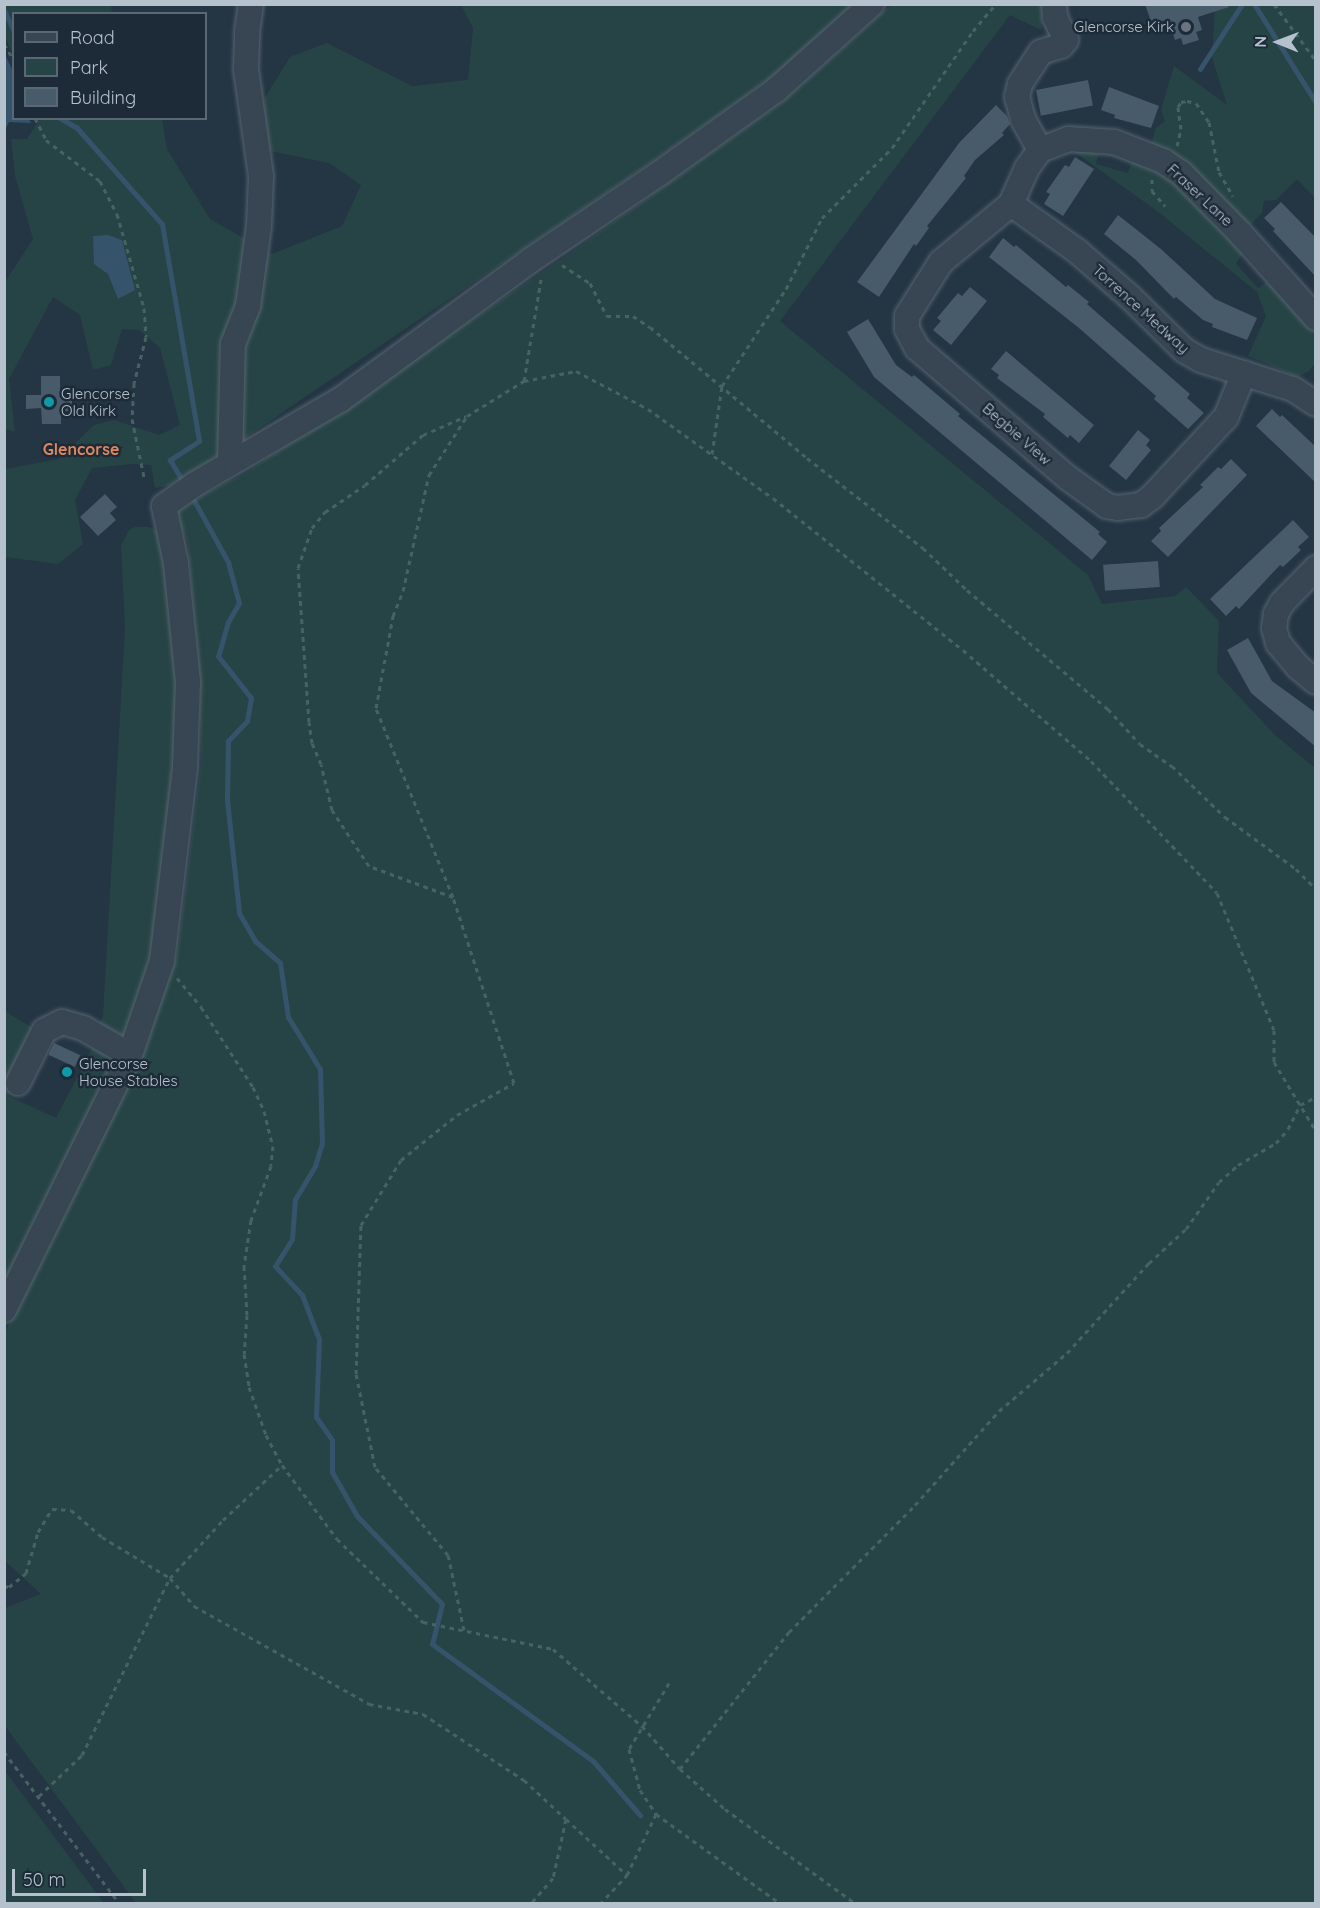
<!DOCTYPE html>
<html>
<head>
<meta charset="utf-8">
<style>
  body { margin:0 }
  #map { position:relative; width:1320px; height:1908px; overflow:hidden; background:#243544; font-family:Quicksand,sans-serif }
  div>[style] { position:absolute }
  .green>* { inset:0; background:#264445 }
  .water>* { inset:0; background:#36536c }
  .stream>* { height:5px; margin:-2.5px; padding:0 2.5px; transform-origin:2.5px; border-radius:2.5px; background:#36536c }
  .building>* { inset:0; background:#475b6a; transform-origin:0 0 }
  .path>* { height:3px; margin-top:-1.5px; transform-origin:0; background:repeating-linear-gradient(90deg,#466262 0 4.5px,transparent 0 9px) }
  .roads { filter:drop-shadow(0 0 2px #566470) drop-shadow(0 0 2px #566470) }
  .minor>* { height:24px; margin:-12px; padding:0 12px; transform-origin:12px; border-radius:12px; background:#384653 }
  .dots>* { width:16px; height:16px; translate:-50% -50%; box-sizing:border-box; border:3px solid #1d2b38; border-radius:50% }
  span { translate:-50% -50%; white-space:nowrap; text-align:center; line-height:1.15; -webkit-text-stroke:5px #1d2b38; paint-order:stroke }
  .poi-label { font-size:15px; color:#b5c1cd }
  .right { translate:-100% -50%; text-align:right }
  .left { translate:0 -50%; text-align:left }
  .street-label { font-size:15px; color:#b5c1cd }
  .neighbourhood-label { font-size:16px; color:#df875e; font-weight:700 }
  .frame { position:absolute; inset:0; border:6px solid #b5c1cd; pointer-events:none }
  .legend { position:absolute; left:12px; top:12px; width:195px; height:108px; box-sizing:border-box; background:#1d2b38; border:2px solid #5a6774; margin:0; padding:8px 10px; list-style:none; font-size:18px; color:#b5c1cd }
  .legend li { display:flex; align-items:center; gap:12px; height:30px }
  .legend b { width:30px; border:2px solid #5a6774 }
  .north { position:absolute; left:1248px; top:12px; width:60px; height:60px; -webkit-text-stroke:4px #1d2b38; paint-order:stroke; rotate:271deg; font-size:16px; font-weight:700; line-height:24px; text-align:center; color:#b5c1cd }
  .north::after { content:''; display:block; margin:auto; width:21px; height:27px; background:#b5c1cd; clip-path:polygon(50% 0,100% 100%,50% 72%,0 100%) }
  .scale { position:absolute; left:12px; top:1869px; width:134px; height:27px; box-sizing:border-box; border:3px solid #b5c1cd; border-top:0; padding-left:8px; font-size:18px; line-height:21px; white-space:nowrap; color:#b5c1cd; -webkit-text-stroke:4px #1d2b38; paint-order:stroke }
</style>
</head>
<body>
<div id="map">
  <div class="green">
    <div style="clip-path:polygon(5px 4px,111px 5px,112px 13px,14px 14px,13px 55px,5px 37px)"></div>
    <div style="clip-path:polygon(461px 5px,856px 5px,780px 71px,670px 149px,242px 440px,170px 486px,155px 488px,151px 465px,132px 464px,92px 468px,75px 500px,83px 544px,58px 564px,5px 557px,5px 469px,59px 459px,94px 425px,114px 420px,159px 435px,180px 425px,160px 348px,139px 330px,122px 329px,111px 365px,93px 370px,80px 315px,53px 297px,9px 379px,15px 432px,5px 429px,5px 282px,33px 239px,15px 176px,11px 139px,27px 139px,40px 119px,162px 119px,167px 149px,210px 219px,272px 254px,342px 226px,361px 185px,329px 163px,270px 151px,263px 101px,290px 57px,327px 43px,412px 86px,468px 80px,473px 28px)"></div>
    <div style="clip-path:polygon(891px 5px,1043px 5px,1041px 30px,1010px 15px,780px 321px,1088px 575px,1102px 604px,1175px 596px,1186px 587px,1219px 621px,1217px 673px,1274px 734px,1315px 768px,1315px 1903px,136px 1903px,5px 1726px,5px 1608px,41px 1594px,5px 1561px,4px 1334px,139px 1060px,177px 955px,201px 765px,199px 665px,188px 544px,178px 520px,179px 510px,204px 494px,244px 474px,572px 252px,782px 102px)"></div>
    <div style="clip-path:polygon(1215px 5px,1315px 5px,1315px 198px,1297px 179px,1276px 200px,1264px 201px,1262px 213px,1249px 226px,1151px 145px,1156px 128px,1165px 121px,1161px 110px,1174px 66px,1227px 105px,1212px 58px)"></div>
    <div style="clip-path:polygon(1072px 150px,1099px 151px,1096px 164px,1128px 173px,1132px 160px,1163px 167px,1244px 250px,1236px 264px,1258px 288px,1270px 280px,1315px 328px,1315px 363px,1309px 371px,1298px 377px,1248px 356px,1266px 316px,1257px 292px,1157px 211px)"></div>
    <div style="clip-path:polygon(135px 527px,149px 527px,157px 530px,165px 544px,175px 591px,180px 766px,155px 955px,128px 1038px,100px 1024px,103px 1015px,125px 628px,121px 545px,129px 530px)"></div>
    <div style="clip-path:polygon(5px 1011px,37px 1031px,8px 1096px,56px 1118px,94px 1045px,118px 1059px,5px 1289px)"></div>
    <div style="clip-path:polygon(4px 1771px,5px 1771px,104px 1903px,5px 1903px)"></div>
  </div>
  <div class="water">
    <div style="clip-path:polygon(5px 55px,13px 71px,14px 118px,29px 119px,31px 123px,9px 122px,5px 130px)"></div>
    <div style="clip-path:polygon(108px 235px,122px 240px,135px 290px,118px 299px,108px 274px,94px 264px,93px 236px)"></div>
  </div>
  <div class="stream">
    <div style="left:1254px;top:4px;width:117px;rotate:57.9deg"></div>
    <div style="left:4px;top:10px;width:23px;rotate:65deg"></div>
    <div style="left:1200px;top:69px;width:77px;rotate:-57.1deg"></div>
    <div style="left:60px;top:118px;width:20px;rotate:30deg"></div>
    <div style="left:77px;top:128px;width:128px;rotate:48.5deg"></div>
    <div style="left:162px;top:224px;width:220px;rotate:80.3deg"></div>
    <div style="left:199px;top:441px;width:35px;rotate:147deg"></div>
    <div style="left:170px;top:460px;width:29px;rotate:59deg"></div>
    <div style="left:191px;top:495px;width:77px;rotate:61.1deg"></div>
    <div style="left:228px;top:562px;width:42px;rotate:75deg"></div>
    <div style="left:239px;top:603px;width:22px;rotate:120deg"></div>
    <div style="left:228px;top:622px;width:35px;rotate:106deg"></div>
    <div style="left:218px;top:656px;width:53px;rotate:51.8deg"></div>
    <div style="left:251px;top:698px;width:23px;rotate:100deg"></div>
    <div style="left:247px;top:721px;width:28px;rotate:134deg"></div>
    <div style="left:228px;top:741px;width:59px;rotate:91deg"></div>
    <div style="left:227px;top:800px;width:114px;rotate:83.9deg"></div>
    <div style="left:239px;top:913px;width:32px;rotate:60deg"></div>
    <div style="left:255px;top:941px;width:33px;rotate:41deg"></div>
    <div style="left:280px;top:963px;width:55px;rotate:81.6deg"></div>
    <div style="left:288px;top:1017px;width:61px;rotate:58.4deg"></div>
    <div style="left:320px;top:1069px;width:74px;rotate:88.5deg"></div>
    <div style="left:322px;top:1143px;width:24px;rotate:107deg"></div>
    <div style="left:315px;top:1166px;width:39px;rotate:121deg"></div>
    <div style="left:295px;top:1199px;width:40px;rotate:94.3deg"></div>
    <div style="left:292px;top:1239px;width:32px;rotate:122deg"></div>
    <div style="left:275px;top:1266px;width:40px;rotate:47deg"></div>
    <div style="left:302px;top:1295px;width:47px;rotate:68.9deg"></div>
    <div style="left:319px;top:1339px;width:78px;rotate:92.2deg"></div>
    <div style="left:316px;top:1417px;width:28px;rotate:55deg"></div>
    <div style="left:332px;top:1440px;width:32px;rotate:90deg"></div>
    <div style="left:332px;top:1472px;width:51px;rotate:60.4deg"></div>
    <div style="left:357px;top:1516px;width:122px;rotate:46deg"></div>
    <div style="left:442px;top:1604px;width:41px;rotate:104deg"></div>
    <div style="left:432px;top:1644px;width:199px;rotate:36deg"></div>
    <div style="left:593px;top:1761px;width:72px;rotate:49deg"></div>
  </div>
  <div class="building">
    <div style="clip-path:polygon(1145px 4px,1228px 4px,1229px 7px,1198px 17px,1202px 30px,1196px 32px,1199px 40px,1183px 45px,1181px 38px,1175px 40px,1168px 19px,1152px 25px)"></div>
    <div style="left:1088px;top:80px;width:26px;height:53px;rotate:79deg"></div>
    <div style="clip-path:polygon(1109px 87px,1159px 106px,1151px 128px,1114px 118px,1115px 115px,1101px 110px)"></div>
    <div style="clip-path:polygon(996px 105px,1007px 116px,1010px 124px,1002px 133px,1004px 135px,975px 160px,964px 176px,966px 178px,927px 226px,929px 228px,916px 246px,914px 244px,879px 297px,857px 282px,959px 143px)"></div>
    <div style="clip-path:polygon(1075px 157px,1094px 169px,1063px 216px,1044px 204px,1050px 194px,1046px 192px,1065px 165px,1069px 167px)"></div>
    <div style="clip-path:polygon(1281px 202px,1316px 238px,1316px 277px,1273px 231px,1275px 229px,1264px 218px)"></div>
    <div style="clip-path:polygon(1118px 215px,1161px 249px,1215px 299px,1257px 318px,1247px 340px,1212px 327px,1213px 324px,1203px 320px,1176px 297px,1174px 299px,1136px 260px,1104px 234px)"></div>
    <div style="clip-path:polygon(1003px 238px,1014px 247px,1016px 245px,1066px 287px,1068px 285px,1089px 302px,1087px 304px,1190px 394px,1187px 398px,1204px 413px,1188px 429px,1154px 399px,1156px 396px,1079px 328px,989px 257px)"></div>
    <div style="clip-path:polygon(970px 287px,987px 301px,951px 345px,933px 330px,941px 321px,937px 318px,958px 293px,962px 296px)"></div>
    <div style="clip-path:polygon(868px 319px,896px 365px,912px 377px,914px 375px,960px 414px,958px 416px,1100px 532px,1098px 534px,1107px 542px,1092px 560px,874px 377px,847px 332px)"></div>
    <div style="clip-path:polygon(1006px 351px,1094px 425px,1079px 443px,1070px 435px,1068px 438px,1043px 417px,1045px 414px,997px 378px,999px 375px,991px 369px)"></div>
    <div style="clip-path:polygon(41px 376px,60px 376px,60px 392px,72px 392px,72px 411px,61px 411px,61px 424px,42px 424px,41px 408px,26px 409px,26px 395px,41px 395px)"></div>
    <div style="clip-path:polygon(1272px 409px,1280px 417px,1282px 415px,1316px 447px,1316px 483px,1256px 426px)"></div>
    <div style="clip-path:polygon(1138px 430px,1150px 440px,1146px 445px,1151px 450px,1126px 480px,1109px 466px)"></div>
    <div style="clip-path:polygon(1231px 459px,1247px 475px,1168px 557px,1151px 541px,1161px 531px,1159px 528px,1203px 487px,1200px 485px,1218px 467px,1221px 469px)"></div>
    <div style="clip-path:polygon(105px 494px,117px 507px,110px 513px,116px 520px,98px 536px,80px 517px)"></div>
    <div style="clip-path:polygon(1293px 520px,1309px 537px,1298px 547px,1301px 550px,1283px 567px,1280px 565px,1239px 609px,1236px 606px,1226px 616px,1210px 599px)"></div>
    <div style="left:1158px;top:561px;width:26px;height:55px;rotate:86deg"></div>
    <div style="clip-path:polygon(1248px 638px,1272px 681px,1316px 713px,1316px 747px,1251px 693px,1227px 650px)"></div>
    <div style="left:54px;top:1043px;width:29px;height:13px;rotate:25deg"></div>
  </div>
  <div class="path">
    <div style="left:1274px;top:4px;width:71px;rotate:53.6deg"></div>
    <div style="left:4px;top:44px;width:19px;rotate:58deg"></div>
    <div style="left:35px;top:118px;width:25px;rotate:63deg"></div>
    <div style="left:46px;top:140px;width:68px;rotate:37.2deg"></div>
    <div style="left:100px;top:181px;width:37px;rotate:63deg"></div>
    <div style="left:117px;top:214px;width:98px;rotate:74deg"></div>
    <div style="left:144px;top:308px;width:29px;rotate:86deg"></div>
    <div style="left:146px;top:337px;width:48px;rotate:104.6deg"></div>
    <div style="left:134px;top:383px;width:36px;rotate:93deg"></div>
    <div style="left:132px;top:419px;width:59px;rotate:78.3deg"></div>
    <div style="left:1177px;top:146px;width:17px;rotate:-77deg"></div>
    <div style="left:1181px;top:129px;width:22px;rotate:-98deg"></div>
    <div style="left:1178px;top:107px;width:6px;rotate:-59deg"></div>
    <div style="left:1181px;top:102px;width:6px;rotate:-9deg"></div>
    <div style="left:1187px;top:101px;width:9px;rotate:13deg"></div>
    <div style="left:1196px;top:103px;width:23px;rotate:56deg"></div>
    <div style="left:1209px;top:122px;width:51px;rotate:78.7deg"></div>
    <div style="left:1219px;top:172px;width:28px;rotate:60deg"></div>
    <div style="left:1152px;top:179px;width:12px;rotate:90deg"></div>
    <div style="left:1152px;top:191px;width:20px;rotate:49deg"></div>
    <div style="left:562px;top:265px;width:33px;rotate:33deg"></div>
    <div style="left:590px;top:283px;width:37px;rotate:63deg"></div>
    <div style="left:607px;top:316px;width:26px"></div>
    <div style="left:633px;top:316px;width:20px;rotate:33deg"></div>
    <div style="left:650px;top:327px;width:204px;rotate:39.8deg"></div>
    <div style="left:807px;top:458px;width:147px;rotate:37.8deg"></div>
    <div style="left:923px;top:548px;width:61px;rotate:43.7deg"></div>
    <div style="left:967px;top:590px;width:185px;rotate:40.2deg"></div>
    <div style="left:1108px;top:709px;width:47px;rotate:47.6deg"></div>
    <div style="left:1140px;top:744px;width:39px;rotate:35deg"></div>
    <div style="left:1172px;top:766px;width:74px;rotate:43.9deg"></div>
    <div style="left:1225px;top:817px;width:88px;rotate:36.2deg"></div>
    <div style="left:1296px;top:869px;width:28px;rotate:45deg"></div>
    <div style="left:524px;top:381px;width:103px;rotate:-80.5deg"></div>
    <div style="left:712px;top:454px;width:69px;rotate:-81.6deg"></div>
    <div style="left:722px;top:386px;width:116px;rotate:-56.6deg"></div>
    <div style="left:786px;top:289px;width:80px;rotate:-63.1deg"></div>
    <div style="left:822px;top:218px;width:99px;rotate:-45deg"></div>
    <div style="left:892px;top:148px;width:142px;rotate:-55.3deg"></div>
    <div style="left:973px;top:31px;width:35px;rotate:-50deg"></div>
    <div style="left:453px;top:897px;width:90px;rotate:-159.7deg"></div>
    <div style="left:369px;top:866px;width:67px;rotate:-123.5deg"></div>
    <div style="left:332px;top:810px;width:47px;rotate:-103.4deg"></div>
    <div style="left:321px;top:764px;width:23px;rotate:-113deg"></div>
    <div style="left:312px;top:743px;width:21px;rotate:-98deg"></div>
    <div style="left:309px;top:722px;width:154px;rotate:-94.1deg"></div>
    <div style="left:298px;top:568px;width:42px;rotate:-70.7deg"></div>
    <div style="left:312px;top:528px;width:21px;rotate:-51deg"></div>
    <div style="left:325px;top:512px;width:48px;rotate:-34deg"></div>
    <div style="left:365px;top:485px;width:77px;rotate:-40.8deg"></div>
    <div style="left:423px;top:435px;width:47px;rotate:-23.8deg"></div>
    <div style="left:177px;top:978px;width:38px;rotate:50deg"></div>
    <div style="left:201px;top:1007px;width:95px;rotate:57deg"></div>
    <div style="left:253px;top:1087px;width:26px;rotate:65deg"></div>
    <div style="left:264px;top:1111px;width:36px;rotate:76deg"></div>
    <div style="left:273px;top:1146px;width:20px;rotate:96deg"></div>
    <div style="left:271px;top:1166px;width:58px;rotate:110.3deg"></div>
    <div style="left:251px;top:1220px;width:47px;rotate:98.7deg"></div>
    <div style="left:244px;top:1266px;width:49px;rotate:86.5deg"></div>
    <div style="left:247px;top:1315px;width:39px;rotate:94deg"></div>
    <div style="left:244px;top:1354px;width:33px;rotate:81deg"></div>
    <div style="left:249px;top:1387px;width:51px;rotate:70.5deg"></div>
    <div style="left:266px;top:1435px;width:34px;rotate:62deg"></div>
    <div style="left:282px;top:1465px;width:92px;rotate:53.4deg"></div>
    <div style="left:337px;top:1539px;width:120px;rotate:44deg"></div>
    <div style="left:423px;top:1622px;width:133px;rotate:11.7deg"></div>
    <div style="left:553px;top:1649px;width:118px;rotate:40.9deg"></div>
    <div style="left:642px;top:1726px;width:57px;rotate:48.5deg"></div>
    <div style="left:680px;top:1769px;width:60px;rotate:41.6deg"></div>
    <div style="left:725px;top:1809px;width:162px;rotate:35.9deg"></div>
    <div style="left:4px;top:1586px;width:5px;rotate:11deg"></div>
    <div style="left:9px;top:1587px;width:22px;rotate:-39deg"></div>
    <div style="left:26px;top:1573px;width:43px;rotate:-73.7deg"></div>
    <div style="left:38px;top:1532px;width:27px;rotate:-59deg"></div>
    <div style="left:52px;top:1509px;width:19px;rotate:3deg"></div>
    <div style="left:71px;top:1510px;width:41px;rotate:41.1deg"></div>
    <div style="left:102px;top:1537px;width:79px;rotate:31.1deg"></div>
    <div style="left:170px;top:1578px;width:37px;rotate:49deg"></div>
    <div style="left:194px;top:1606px;width:201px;rotate:29.2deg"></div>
    <div style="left:369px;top:1704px;width:55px;rotate:10.5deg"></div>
    <div style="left:423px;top:1714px;width:121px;rotate:33.2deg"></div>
    <div style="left:524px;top:1780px;width:57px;rotate:42.9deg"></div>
    <div style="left:566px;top:1819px;width:60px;rotate:102.4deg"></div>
    <div style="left:553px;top:1878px;width:35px;rotate:131deg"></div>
    <div style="left:464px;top:1630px;width:77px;rotate:-102deg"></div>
    <div style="left:448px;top:1555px;width:114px;rotate:-129.7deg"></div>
    <div style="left:375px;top:1467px;width:95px;rotate:-101.5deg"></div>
    <div style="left:356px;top:1374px;width:149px;rotate:-88.1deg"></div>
    <div style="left:361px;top:1225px;width:76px;rotate:-58.4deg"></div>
    <div style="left:401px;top:1160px;width:72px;rotate:-38.8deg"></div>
    <div style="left:457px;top:1115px;width:65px;rotate:-29.3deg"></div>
    <div style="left:514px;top:1083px;width:196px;rotate:-108.2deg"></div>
    <div style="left:453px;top:897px;width:204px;rotate:-112.2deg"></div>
    <div style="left:376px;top:708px;width:94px;rotate:-79.5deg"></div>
    <div style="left:393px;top:616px;width:27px;rotate:-68deg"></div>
    <div style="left:403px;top:591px;width:119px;rotate:-77.4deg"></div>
    <div style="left:429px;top:475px;width:70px;rotate:-57.2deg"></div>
    <div style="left:467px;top:416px;width:67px;rotate:-31.6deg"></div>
    <div style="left:524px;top:381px;width:53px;rotate:-10.9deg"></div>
    <div style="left:576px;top:371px;width:81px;rotate:27.8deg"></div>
    <div style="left:648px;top:409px;width:153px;rotate:35.5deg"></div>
    <div style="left:773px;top:498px;width:243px;rotate:38.7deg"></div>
    <div style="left:963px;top:650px;width:169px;rotate:40.9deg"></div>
    <div style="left:1091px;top:761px;width:182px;rotate:46.3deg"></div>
    <div style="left:1217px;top:893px;width:148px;rotate:67.4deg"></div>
    <div style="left:1274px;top:1030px;width:32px;rotate:90deg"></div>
    <div style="left:1274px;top:1062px;width:81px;rotate:58.7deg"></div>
    <div style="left:669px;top:1683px;width:77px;rotate:121.2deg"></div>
    <div style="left:629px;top:1749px;width:42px;rotate:75deg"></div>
    <div style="left:640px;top:1790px;width:29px;rotate:56deg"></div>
    <div style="left:656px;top:1814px;width:154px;rotate:35.8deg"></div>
    <div style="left:4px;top:1752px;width:191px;rotate:52.7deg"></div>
    <div style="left:680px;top:1769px;width:175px;rotate:-51.5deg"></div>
    <div style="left:789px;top:1632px;width:179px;rotate:-45.2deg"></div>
    <div style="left:915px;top:1505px;width:126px;rotate:-48.2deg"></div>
    <div style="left:999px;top:1411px;width:89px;rotate:-40.5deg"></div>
    <div style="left:1067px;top:1353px;width:122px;rotate:-47.7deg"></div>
    <div style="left:1149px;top:1263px;width:50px;rotate:-42.6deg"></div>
    <div style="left:1186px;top:1229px;width:57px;rotate:-54.9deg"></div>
    <div style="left:1219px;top:1182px;width:25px;rotate:-42deg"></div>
    <div style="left:1238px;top:1165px;width:44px;rotate:-30.1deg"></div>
    <div style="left:1276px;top:1143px;width:18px;rotate:-49deg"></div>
    <div style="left:1288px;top:1129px;width:27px;rotate:-63deg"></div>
    <div style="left:1300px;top:1105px;width:18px;rotate:-27deg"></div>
    <div style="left:39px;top:1796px;width:59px;rotate:-43.6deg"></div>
    <div style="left:82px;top:1755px;width:198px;rotate:-63.6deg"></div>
    <div style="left:170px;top:1578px;width:79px;rotate:-47.6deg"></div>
    <div style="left:223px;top:1520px;width:81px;rotate:-43deg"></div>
    <div style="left:566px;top:1819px;width:83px;rotate:42.6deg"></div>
    <div style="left:600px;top:1904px;width:40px;rotate:-47deg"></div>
    <div style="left:627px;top:1875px;width:68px;rotate:-64.6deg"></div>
  </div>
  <div class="roads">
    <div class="minor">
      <div style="left:1040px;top:150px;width:35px;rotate:-119deg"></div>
      <div style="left:1023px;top:119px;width:23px;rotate:-105deg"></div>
      <div style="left:1017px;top:97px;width:13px;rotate:-77deg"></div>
      <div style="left:1020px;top:84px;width:38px;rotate:-57deg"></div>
      <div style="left:1041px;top:52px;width:21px;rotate:-17deg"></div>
      <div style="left:1061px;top:46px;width:8px;rotate:-50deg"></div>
      <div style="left:1066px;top:40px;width:25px;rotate:-116deg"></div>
      <div style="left:1055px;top:17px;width:13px;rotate:-94deg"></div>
      <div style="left:1011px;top:204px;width:81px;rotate:35.5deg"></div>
      <div style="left:1077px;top:251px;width:70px;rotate:41deg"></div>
      <div style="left:1130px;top:297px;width:77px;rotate:44.5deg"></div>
      <div style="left:1185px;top:351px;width:18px;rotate:29deg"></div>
      <div style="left:1201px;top:360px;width:96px;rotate:17.5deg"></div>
      <div style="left:1293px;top:389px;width:27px;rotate:33deg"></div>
      <div style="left:1244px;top:373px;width:48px;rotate:112.2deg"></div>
      <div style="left:1226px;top:417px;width:109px;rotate:132.8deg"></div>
      <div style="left:1152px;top:497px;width:14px;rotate:144deg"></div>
      <div style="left:1141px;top:505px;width:23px;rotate:173deg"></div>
      <div style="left:1118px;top:508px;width:11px;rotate:-170deg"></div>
      <div style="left:1107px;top:506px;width:48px;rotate:-144.3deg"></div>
      <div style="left:1068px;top:478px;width:199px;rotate:-139.3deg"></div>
      <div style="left:917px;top:348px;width:21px;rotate:-118deg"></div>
      <div style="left:907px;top:329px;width:13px;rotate:-90deg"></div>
      <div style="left:907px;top:316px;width:64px;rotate:-57.8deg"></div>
      <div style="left:941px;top:262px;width:91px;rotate:-39.6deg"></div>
      <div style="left:1011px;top:204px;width:39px;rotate:-66deg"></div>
      <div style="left:1027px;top:168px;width:22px;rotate:-54deg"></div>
      <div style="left:1040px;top:150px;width:30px;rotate:-21deg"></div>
      <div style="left:1068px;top:139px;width:46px;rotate:3.7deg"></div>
      <div style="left:1114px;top:142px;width:53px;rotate:21.2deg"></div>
      <div style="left:1163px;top:161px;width:22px;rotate:34deg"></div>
      <div style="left:1181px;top:173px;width:84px;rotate:45.5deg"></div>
      <div style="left:1240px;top:233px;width:114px;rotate:48.2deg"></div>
      <div style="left:230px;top:463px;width:119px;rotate:-88.6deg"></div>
      <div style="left:233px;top:344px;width:41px;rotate:-68.5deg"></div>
      <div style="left:248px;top:306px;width:81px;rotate:-82.2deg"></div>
      <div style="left:259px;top:226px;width:50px;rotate:-87.7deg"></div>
      <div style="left:261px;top:176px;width:108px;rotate:-98deg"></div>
      <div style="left:246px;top:69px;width:37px;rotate:-88deg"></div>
      <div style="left:247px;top:32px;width:28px;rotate:-82deg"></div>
      <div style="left:1316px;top:568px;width:49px;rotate:134.2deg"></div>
      <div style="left:1282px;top:603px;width:13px;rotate:119deg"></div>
      <div style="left:1276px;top:614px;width:14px;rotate:98deg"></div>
      <div style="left:1274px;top:628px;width:16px;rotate:75deg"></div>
      <div style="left:1278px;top:643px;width:31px;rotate:50deg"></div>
      <div style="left:1298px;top:667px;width:23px;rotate:40deg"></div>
      <div style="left:18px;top:1083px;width:58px;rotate:-63.4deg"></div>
      <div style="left:44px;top:1031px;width:20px;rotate:-27deg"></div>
      <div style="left:62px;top:1022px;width:22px;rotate:16deg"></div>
      <div style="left:83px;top:1028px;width:54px;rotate:29.9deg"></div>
      <div style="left:4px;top:1310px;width:284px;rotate:-63.7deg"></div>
      <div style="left:130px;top:1055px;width:99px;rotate:-71.2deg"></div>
      <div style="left:162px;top:961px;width:195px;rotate:-83.2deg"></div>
      <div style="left:185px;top:767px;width:85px;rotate:-88deg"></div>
      <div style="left:188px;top:682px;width:120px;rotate:-95.8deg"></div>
      <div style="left:176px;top:563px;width:58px;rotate:-101.9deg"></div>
      <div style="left:164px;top:506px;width:38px;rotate:-35deg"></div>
      <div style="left:195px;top:484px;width:168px;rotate:-30.1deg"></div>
      <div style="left:340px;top:400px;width:237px;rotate:-36.2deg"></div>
      <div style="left:531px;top:260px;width:156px;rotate:-34deg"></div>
      <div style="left:660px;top:173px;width:143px;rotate:-35.6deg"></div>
      <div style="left:776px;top:90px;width:129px;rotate:-41.9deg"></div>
    </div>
  </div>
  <div class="dots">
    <div style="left:1186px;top:27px;background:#6b7280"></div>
    <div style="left:49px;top:402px;background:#0f9aa8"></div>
    <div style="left:67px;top:1072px;background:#0f9aa8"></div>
  </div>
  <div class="poi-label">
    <span class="right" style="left:1174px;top:27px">Glencorse Kirk</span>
    <span class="left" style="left:61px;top:402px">Glencorse<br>Old Kirk</span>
    <span class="left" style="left:79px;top:1072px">Glencorse<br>House Stables</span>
  </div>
  <div class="street-label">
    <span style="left:1200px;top:195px;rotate:43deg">Fraser Lane</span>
    <span style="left:1141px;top:309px;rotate:42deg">Torrence Medway</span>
    <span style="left:1017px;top:434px;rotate:41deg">Begbie View</span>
  </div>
  <div class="neighbourhood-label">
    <span style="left:81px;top:449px">Glencorse</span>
  </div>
  <div class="frame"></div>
  <ul class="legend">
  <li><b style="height:8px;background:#384653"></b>Road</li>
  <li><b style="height:16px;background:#264445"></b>Park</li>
  <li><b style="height:16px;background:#475b6a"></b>Building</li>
  </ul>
  <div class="north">N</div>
  <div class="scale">50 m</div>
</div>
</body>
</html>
